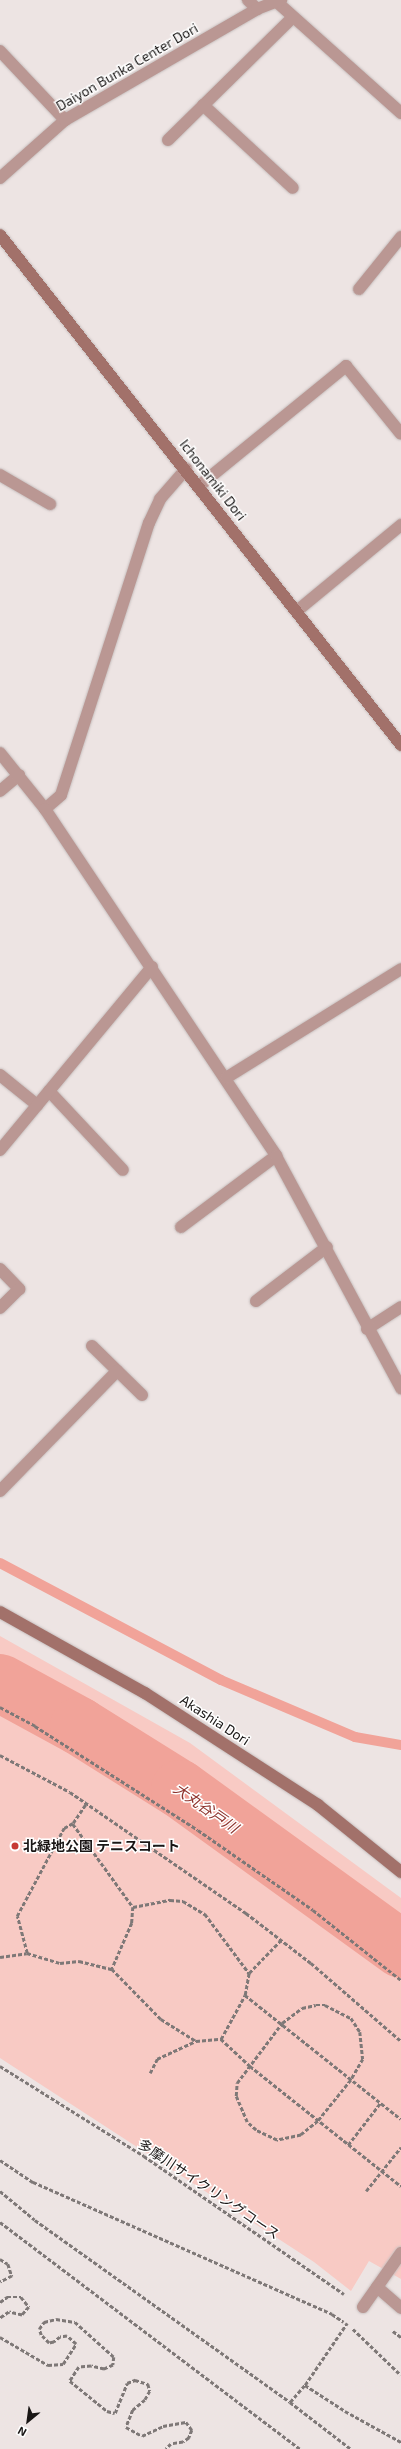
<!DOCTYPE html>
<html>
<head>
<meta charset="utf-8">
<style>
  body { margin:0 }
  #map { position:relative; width:401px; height:2449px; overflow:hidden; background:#ede4e3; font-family:"Exo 2","Noto Sans JP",sans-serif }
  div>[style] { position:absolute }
  .green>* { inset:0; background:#f8cac4 }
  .stream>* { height:10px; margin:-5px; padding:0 5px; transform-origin:5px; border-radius:5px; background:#f1a399 }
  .river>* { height:58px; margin:-29px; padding:0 29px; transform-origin:29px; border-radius:29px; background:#f1a399 }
  .path>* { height:2.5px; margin-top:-1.25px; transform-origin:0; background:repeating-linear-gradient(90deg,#7e7877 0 4px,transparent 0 6px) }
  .roads { filter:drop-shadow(0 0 1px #c7bfbe) drop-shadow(0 0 1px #c7bfbe) }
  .lane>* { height:12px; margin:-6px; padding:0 6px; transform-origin:6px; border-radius:6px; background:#ba9793 }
  .street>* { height:12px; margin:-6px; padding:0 6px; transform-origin:6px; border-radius:6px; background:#ba9793 }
  .secondary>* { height:12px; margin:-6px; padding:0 6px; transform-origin:6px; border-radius:6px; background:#a2716a }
  .dots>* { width:11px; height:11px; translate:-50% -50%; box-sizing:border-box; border:2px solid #fff; border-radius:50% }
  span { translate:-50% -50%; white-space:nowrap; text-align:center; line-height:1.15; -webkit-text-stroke:3px #fff; paint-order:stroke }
  .street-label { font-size:14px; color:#191615 }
  .poi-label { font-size:14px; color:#191615; font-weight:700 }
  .left { translate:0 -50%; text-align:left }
  .water-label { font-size:15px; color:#8e342e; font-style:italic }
  .north { position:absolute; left:8px; top:2401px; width:40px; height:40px; -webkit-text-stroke:3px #fff; paint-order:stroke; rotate:209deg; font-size:11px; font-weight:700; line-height:16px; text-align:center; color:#191615 }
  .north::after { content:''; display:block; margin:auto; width:14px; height:18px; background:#191615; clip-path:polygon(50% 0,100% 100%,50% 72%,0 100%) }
</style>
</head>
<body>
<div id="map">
  <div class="green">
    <div style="clip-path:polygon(0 1636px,190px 1743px,401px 1898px,401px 2279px,369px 2261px,351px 2291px,314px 2262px,0 2058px)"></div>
  </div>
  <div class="stream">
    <div style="left:0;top:1563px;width:250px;rotate:27.9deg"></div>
    <div style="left:221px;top:1680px;width:146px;rotate:23deg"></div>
    <div style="left:355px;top:1737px;width:47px;rotate:9.9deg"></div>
  </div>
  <div class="river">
    <div style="left:0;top:1683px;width:90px;rotate:28.6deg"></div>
    <div style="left:79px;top:1726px;width:119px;rotate:32deg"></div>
    <div style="left:180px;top:1789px;width:273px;rotate:35.9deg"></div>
  </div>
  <div class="path">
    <div style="left:0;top:1707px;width:40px;rotate:28deg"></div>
    <div style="left:35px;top:1726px;width:193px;rotate:32.5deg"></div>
    <div style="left:198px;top:1830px;width:140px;rotate:34.8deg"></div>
    <div style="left:313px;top:1910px;width:112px;rotate:38.5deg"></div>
    <div style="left:0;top:1755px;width:79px;rotate:27.9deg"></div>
    <div style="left:70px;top:1792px;width:214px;rotate:34.5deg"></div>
    <div style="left:246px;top:1913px;width:82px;rotate:37.6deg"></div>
    <div style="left:311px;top:1963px;width:119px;rotate:40.9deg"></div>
    <div style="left:73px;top:1824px;width:102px;rotate:54.1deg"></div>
    <div style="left:133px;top:1907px;width:16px;rotate:94deg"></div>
    <div style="left:132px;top:1923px;width:50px;rotate:113.5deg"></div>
    <div style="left:133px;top:1907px;width:38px;rotate:-11deg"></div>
    <div style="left:170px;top:1900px;width:13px;rotate:4deg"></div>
    <div style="left:183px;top:1901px;width:26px;rotate:31deg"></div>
    <div style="left:205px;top:1914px;width:74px;rotate:53.3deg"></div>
    <div style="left:27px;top:1953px;width:38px;rotate:-105deg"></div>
    <div style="left:17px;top:1916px;width:100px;rotate:-61.9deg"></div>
    <div style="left:64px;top:1828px;width:10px;rotate:-29deg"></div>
    <div style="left:73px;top:1823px;width:23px;rotate:-56deg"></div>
    <div style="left:0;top:1957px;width:27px;rotate:-8deg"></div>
    <div style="left:27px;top:1953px;width:34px;rotate:17deg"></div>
    <div style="left:60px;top:1963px;width:19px;rotate:-6deg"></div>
    <div style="left:79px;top:1961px;width:34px;rotate:14deg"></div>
    <div style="left:112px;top:1969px;width:70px;rotate:45.6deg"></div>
    <div style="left:161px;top:2019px;width:41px;rotate:32.2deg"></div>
    <div style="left:245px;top:1995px;width:199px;rotate:38.5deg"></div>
    <div style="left:316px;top:2005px;width:9px"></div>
    <div style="left:325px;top:2005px;width:29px;rotate:27deg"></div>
    <div style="left:351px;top:2018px;width:17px;rotate:57deg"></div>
    <div style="left:360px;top:2032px;width:27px;rotate:84deg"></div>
    <div style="left:363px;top:2059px;width:24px;rotate:120deg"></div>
    <div style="left:351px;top:2080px;width:53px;rotate:128.8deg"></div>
    <div style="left:318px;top:2121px;width:22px;rotate:141deg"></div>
    <div style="left:301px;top:2135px;width:25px;rotate:168deg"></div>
    <div style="left:277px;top:2140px;width:23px;rotate:-155deg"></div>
    <div style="left:256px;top:2130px;width:12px;rotate:-138deg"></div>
    <div style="left:247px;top:2122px;width:28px;rotate:-113deg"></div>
    <div style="left:236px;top:2096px;width:13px;rotate:-86deg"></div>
    <div style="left:237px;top:2083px;width:75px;rotate:-53.1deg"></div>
    <div style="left:282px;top:2023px;width:25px;rotate:-37deg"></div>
    <div style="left:302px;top:2008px;width:14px;rotate:-12deg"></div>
    <div style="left:221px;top:2039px;width:40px;rotate:43deg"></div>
    <div style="left:250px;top:2066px;width:193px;rotate:38.5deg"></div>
    <div style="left:0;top:2066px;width:170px;rotate:32deg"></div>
    <div style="left:144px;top:2156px;width:243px;rotate:34.6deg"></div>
    <div style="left:150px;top:2073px;width:16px;rotate:-63deg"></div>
    <div style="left:157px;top:2059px;width:43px;rotate:-24.8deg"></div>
    <div style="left:196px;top:2041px;width:25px;rotate:-5deg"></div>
    <div style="left:221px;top:2039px;width:50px;rotate:-61.4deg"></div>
    <div style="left:245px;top:1995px;width:22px;rotate:-80deg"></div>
    <div style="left:249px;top:1973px;width:47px;rotate:-45.9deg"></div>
    <div style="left:348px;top:2145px;width:54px;rotate:-52.5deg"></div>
    <div style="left:0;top:2160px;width:40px;rotate:34deg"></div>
    <div style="left:33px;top:2182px;width:327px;rotate:23.8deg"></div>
    <div style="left:332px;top:2314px;width:14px;rotate:34deg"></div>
    <div style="left:0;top:2191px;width:45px;rotate:39.6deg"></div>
    <div style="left:35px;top:2220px;width:313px;rotate:35.5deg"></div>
    <div style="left:290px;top:2402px;width:77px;rotate:37.6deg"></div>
    <div style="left:366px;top:2191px;width:56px;rotate:-51.5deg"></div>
    <div style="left:0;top:2222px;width:376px;rotate:37.1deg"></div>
    <div style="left:0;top:2259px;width:9px;rotate:32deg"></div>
    <div style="left:8px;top:2264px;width:13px;rotate:72deg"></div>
    <div style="left:12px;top:2276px;width:13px;rotate:153deg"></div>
    <div style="left:0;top:2302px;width:9px;rotate:-36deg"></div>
    <div style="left:7px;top:2297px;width:14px"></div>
    <div style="left:21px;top:2297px;width:13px;rotate:51deg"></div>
    <div style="left:29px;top:2307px;width:11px;rotate:131deg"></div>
    <div style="left:22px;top:2315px;width:13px;rotate:-167deg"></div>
    <div style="left:9px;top:2312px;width:11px;rotate:146deg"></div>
    <div style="left:353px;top:2329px;width:66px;rotate:43.8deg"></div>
    <div style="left:393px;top:2331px;width:10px;rotate:37deg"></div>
    <div style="left:0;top:2337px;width:56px;rotate:30.3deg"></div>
    <div style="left:48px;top:2365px;width:15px;rotate:-4deg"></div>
    <div style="left:63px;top:2364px;width:24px;rotate:-57deg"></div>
    <div style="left:76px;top:2344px;width:12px;rotate:-138deg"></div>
    <div style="left:67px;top:2336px;width:7px;rotate:172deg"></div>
    <div style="left:60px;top:2337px;width:8px;rotate:140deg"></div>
    <div style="left:54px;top:2342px;width:5px;rotate:169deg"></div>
    <div style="left:49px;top:2343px;width:11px;rotate:-135deg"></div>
    <div style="left:41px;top:2335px;width:6px;rotate:-108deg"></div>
    <div style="left:39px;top:2329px;width:9px;rotate:-54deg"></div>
    <div style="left:44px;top:2322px;width:12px;rotate:-14deg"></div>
    <div style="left:56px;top:2319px;width:19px;rotate:9deg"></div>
    <div style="left:75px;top:2322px;width:52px;rotate:41.9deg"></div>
    <div style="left:114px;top:2357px;width:8px;rotate:97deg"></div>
    <div style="left:113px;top:2365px;width:10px;rotate:156deg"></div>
    <div style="left:104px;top:2369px;width:13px;rotate:-167deg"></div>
    <div style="left:91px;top:2366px;width:12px;rotate:175deg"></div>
    <div style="left:79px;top:2367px;width:17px;rotate:123deg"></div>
    <div style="left:70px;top:2381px;width:48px;rotate:39deg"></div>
    <div style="left:107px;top:2411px;width:8px;rotate:14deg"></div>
    <div style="left:115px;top:2413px;width:32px;rotate:-68deg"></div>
    <div style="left:127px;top:2383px;width:9px;rotate:-21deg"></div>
    <div style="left:135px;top:2380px;width:14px;rotate:17deg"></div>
    <div style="left:148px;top:2384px;width:7px;rotate:74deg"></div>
    <div style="left:150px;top:2391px;width:10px;rotate:119deg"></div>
    <div style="left:145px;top:2400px;width:16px;rotate:140deg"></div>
    <div style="left:133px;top:2410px;width:18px;rotate:112deg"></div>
    <div style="left:126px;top:2427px;width:18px;rotate:29deg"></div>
    <div style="left:142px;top:2436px;width:23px;rotate:-25deg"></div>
    <div style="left:163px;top:2426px;width:23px;rotate:-10deg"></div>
    <div style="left:186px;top:2422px;width:10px;rotate:53deg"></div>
    <div style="left:192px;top:2430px;width:9px;rotate:111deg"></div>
    <div style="left:189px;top:2438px;width:7px;rotate:146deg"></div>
    <div style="left:183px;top:2442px;width:12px;rotate:171deg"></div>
    <div style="left:171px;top:2444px;width:7px;rotate:135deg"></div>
    <div style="left:305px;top:2385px;width:48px;rotate:33deg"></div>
    <div style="left:345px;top:2411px;width:64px;rotate:29deg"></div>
    <div style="left:290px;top:2402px;width:23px;rotate:-49deg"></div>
    <div style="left:305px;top:2385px;width:75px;rotate:-55.9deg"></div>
  </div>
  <div class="roads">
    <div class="lane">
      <div style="left:248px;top:0;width:13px;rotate:45deg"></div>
      <div style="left:203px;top:105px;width:122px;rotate:42.7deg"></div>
      <div style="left:168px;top:140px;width:175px;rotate:-44.5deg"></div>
      <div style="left:0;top:475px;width:58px;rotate:30.1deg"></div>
      <div style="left:199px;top:486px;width:190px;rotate:-39.2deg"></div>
      <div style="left:346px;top:366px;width:87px;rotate:51deg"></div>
      <div style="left:298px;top:610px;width:134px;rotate:-39.5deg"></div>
      <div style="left:0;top:791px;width:25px;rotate:-40deg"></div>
      <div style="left:45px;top:809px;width:21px;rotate:-41deg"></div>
      <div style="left:61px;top:795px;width:286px;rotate:-72.1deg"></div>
      <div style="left:149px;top:523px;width:26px;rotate:-65deg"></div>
      <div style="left:160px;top:499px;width:40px;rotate:-49deg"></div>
      <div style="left:0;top:1075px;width:48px;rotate:39deg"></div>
      <div style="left:49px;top:1091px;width:108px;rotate:46.9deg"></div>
      <div style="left:181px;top:1227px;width:119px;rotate:-36.8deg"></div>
      <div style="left:0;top:1269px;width:28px;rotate:46deg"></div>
      <div style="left:19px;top:1289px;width:27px;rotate:135deg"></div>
      <div style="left:256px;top:1301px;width:89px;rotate:-37.3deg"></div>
      <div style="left:367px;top:1329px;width:40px;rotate:-32.9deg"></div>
      <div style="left:92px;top:1346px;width:70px;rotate:44.4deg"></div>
      <div style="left:363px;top:2307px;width:66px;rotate:-54.9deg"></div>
    </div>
    <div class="street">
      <div style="left:278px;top:3px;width:165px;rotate:41.8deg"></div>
      <div style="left:0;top:51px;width:95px;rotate:46.7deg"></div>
      <div style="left:0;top:178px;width:87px;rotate:-41.7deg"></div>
      <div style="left:65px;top:120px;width:222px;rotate:-30deg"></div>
      <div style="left:257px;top:9px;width:26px;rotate:-21deg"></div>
      <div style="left:359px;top:289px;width:67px;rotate:-51.1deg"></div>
      <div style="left:0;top:753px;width:72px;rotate:51.2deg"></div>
      <div style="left:45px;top:809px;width:417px;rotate:56.3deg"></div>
      <div style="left:276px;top:1156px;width:264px;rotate:61.7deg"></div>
      <div style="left:226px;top:1078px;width:206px;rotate:-31.9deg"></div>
      <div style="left:0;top:1150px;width:238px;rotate:-50.3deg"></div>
      <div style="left:0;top:1491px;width:168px;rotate:-45.7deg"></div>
      <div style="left:377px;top:2287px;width:32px;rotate:41deg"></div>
    </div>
    <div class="secondary">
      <div style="left:0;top:235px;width:649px;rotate:51.82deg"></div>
      <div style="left:0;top:1612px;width:166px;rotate:29.2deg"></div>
      <div style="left:145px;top:1693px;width:206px;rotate:32.9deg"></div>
      <div style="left:318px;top:1805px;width:107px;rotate:38.9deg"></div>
    </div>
  </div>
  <div class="dots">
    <div style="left:15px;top:1846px;background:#c73934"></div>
  </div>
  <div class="street-label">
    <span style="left:127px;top:67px;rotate:-30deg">Daiyon Bunka Center Dori</span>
    <span style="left:213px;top:480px;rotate:52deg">Ichonamiki Dori</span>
    <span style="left:215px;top:1720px;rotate:33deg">Akashia Dori</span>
    <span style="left:209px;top:2189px;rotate:34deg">多摩川サイクリングコース</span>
  </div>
  <div class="poi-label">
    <span class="left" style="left:23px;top:1846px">北緑地公園 テニスコート</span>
  </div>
  <div class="water-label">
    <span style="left:206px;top:1808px;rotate:35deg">大丸谷戸川</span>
  </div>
  <div class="north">N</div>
</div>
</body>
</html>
